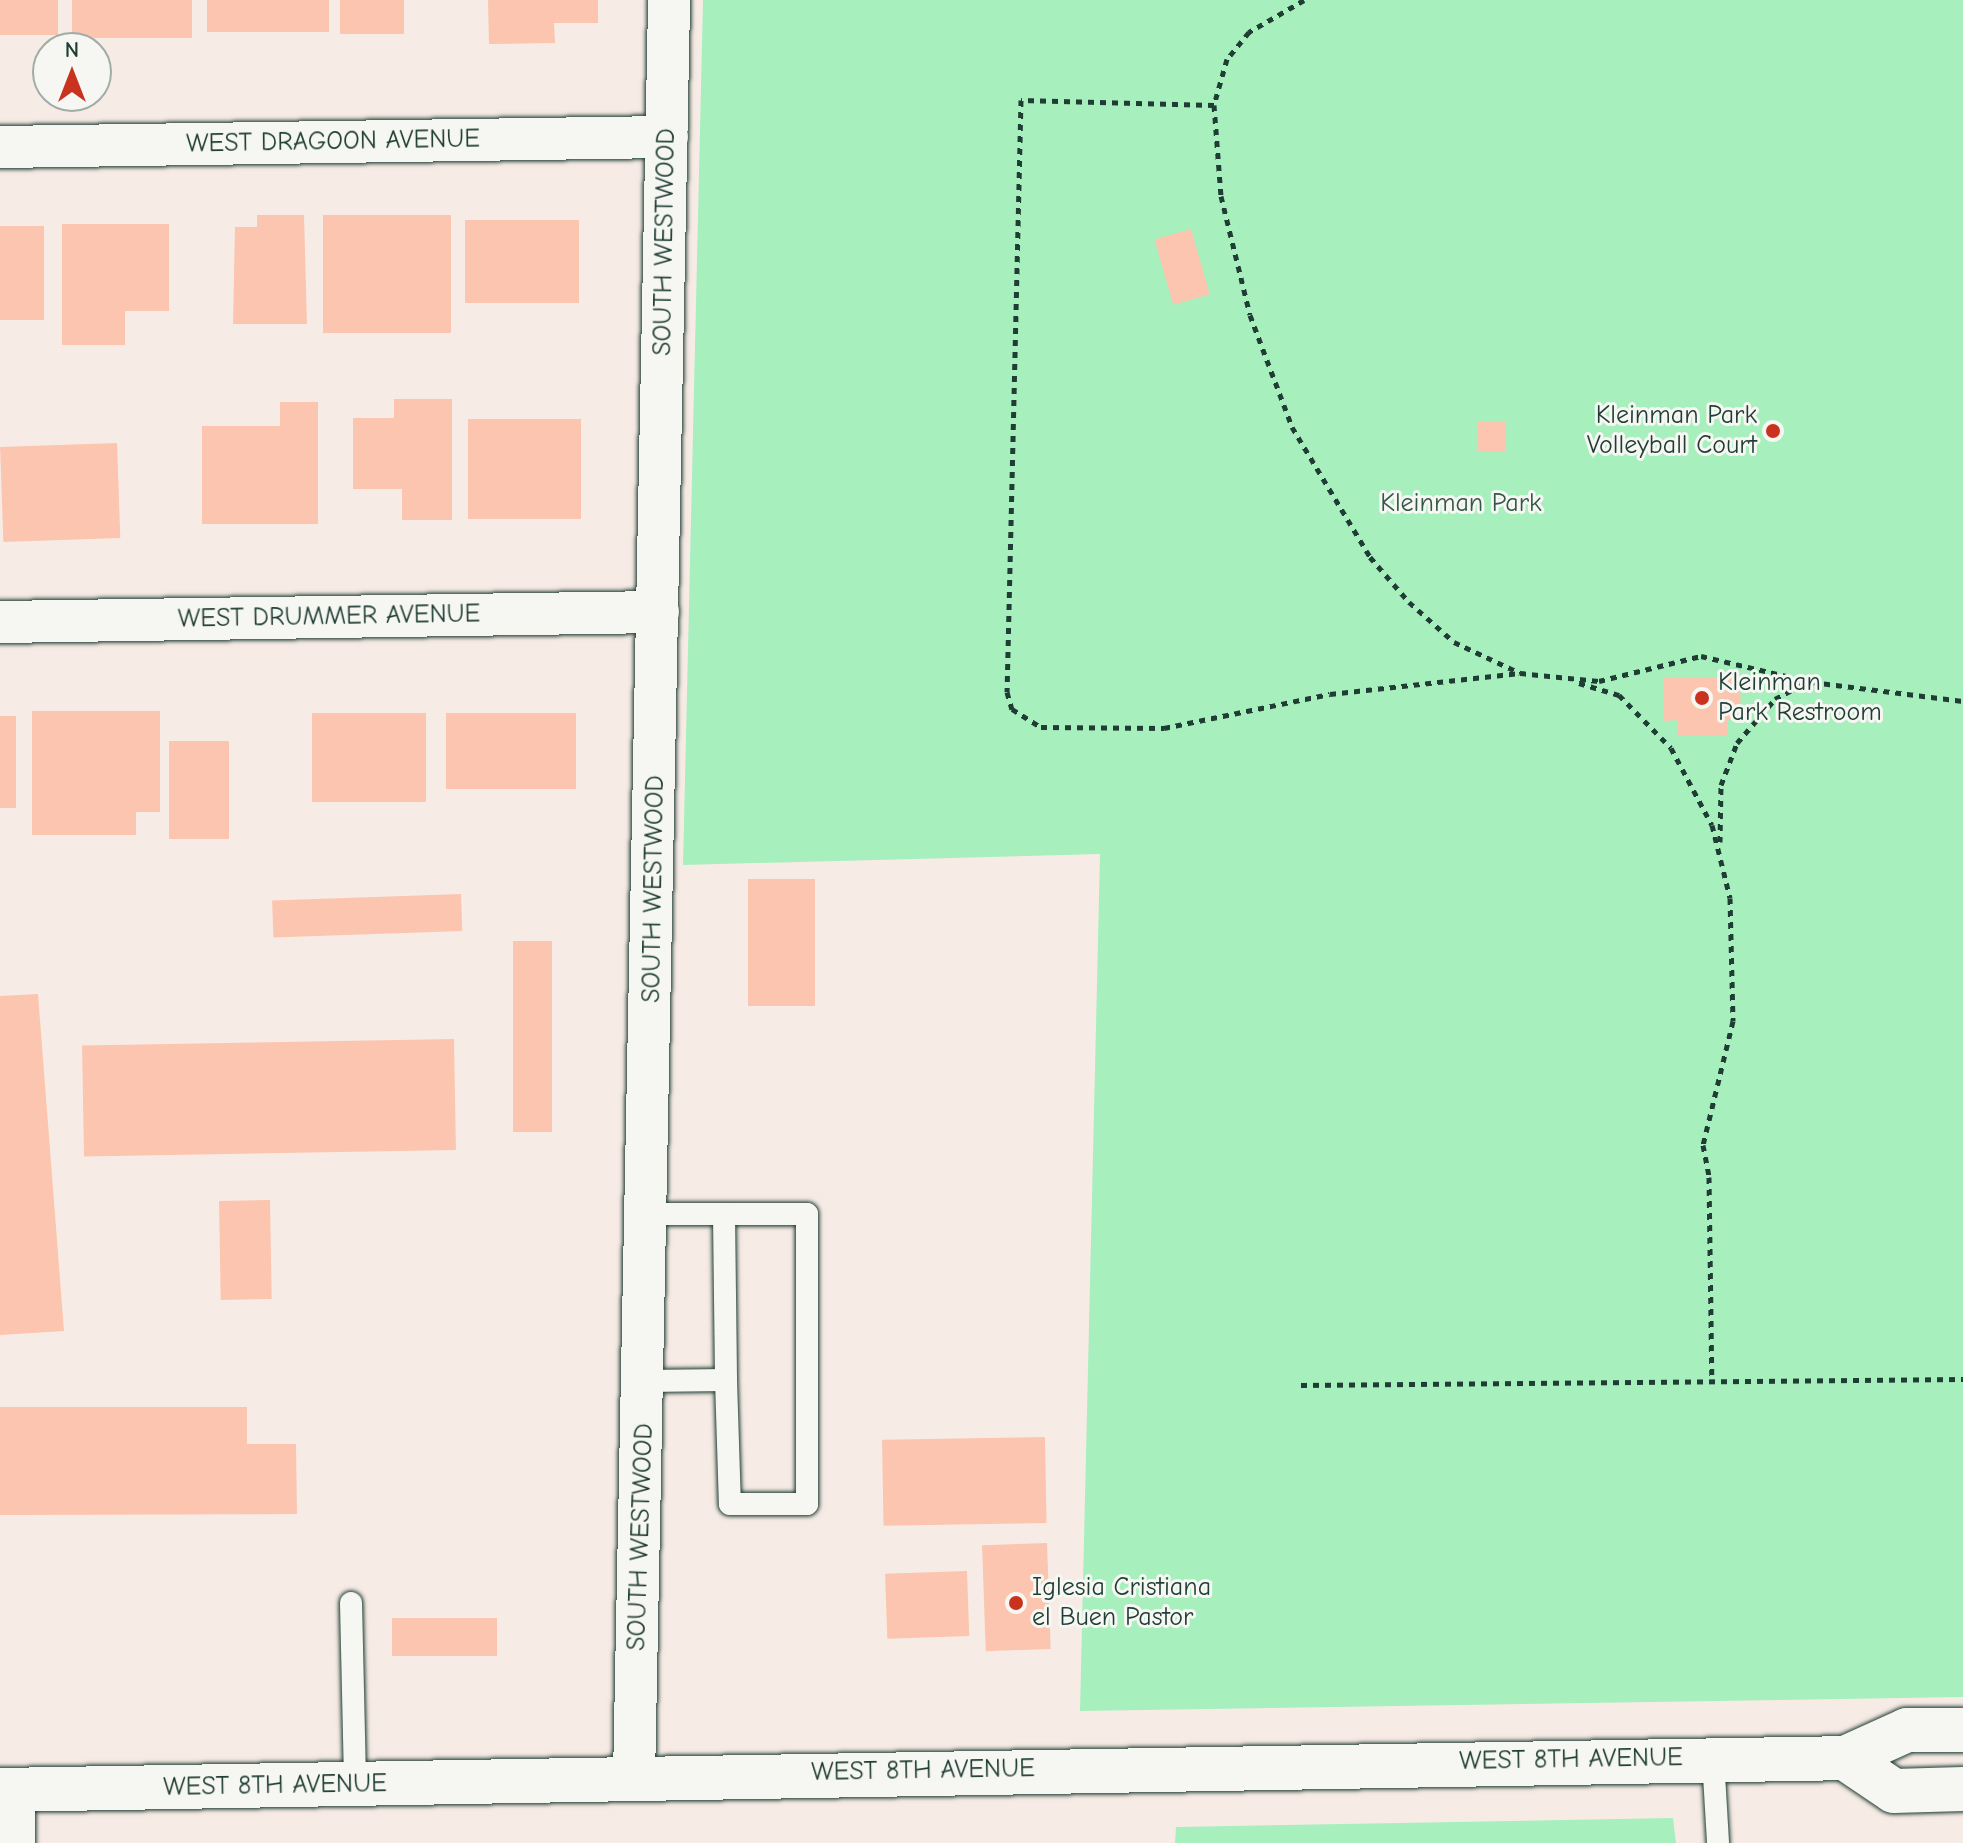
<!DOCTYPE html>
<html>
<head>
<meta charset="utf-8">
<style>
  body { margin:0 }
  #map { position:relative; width:1963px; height:1843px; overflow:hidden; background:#f7ece5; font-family:"Comic Neue",sans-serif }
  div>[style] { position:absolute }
  .green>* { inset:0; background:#a7efbd }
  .building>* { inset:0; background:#fcc5af; transform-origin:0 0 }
  .path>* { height:5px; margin-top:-2.5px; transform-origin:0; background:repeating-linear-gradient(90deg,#1f3d34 0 6px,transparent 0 12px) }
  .roads { filter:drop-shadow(0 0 2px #1f3d34) drop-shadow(0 0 2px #1f3d34) }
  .service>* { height:22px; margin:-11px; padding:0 11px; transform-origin:11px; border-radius:11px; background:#f6f6f2 }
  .minor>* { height:42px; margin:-21px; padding:0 21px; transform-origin:21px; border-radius:21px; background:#f6f6f2 }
  .tertiary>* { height:44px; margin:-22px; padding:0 22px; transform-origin:22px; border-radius:22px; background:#f6f6f2 }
  .dots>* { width:22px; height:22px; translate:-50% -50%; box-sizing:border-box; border:4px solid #f6f6f2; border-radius:50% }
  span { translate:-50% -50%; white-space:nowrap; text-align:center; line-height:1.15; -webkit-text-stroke:6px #f6f6f2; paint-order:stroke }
  .street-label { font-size:26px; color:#1f3d34 }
  .poi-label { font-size:26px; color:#1f3d34 }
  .right { translate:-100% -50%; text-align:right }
  .left { translate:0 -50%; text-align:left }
  .park-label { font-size:26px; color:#335849 }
  .north { position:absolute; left:32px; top:32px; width:80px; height:80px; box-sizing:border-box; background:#f6f6f2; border:2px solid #a0aca6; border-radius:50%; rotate:0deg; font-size:22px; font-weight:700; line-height:32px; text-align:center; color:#1f3d34 }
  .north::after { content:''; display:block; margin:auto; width:28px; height:36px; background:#c8321e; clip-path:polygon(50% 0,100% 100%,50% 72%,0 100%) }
</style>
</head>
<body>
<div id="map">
  <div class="green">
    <div style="clip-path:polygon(703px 0,1963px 0,1963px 1697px,1080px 1711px,1100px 854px,683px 865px)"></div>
    <div style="clip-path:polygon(1673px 1818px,1676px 1843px,1175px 1843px,1176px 1827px)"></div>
  </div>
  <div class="building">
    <div style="left:0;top:0;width:58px;height:35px"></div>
    <div style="left:72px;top:0;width:120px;height:38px"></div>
    <div style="left:207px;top:0;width:122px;height:32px"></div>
    <div style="left:340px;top:0;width:64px;height:34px"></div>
    <div style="clip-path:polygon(488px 0,598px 0,598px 23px,554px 23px,555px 43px,489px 44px)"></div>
    <div style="clip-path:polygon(257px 215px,304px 215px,307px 324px,233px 324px,235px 227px,257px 227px)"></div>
    <div style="left:323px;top:215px;width:128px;height:118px"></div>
    <div style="left:465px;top:220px;width:114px;height:83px"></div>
    <div style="clip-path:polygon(62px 224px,169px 224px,169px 311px,125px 311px,125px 345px,62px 345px)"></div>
    <div style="left:0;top:226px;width:44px;height:94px"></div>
    <div style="left:1191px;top:229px;width:68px;height:38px;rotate:74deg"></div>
    <div style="clip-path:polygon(394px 399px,452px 399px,452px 520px,402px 520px,402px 489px,353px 489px,353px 418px,394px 418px)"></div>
    <div style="clip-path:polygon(280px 402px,318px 402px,318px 524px,202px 524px,202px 426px,280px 426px)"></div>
    <div style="left:468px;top:419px;width:113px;height:100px"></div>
    <div style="left:1477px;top:421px;width:29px;height:31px"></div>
    <div style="left:117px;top:443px;width:95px;height:117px;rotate:88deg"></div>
    <div style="clip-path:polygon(1664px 678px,1740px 678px,1741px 719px,1727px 719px,1727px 735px,1678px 736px,1678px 720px,1664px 721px)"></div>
    <div style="clip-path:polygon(32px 711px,160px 711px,160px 812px,136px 812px,136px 835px,32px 835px)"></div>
    <div style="left:312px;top:713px;width:114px;height:89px"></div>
    <div style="left:446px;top:713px;width:130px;height:76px"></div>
    <div style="left:0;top:716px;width:16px;height:92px"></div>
    <div style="left:169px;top:741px;width:60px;height:98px"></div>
    <div style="left:815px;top:879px;width:127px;height:67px;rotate:90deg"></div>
    <div style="left:461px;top:894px;width:37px;height:189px;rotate:88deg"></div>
    <div style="left:513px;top:941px;width:39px;height:191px"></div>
    <div style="clip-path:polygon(38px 994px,64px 1331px,0 1335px,0 996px)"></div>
    <div style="left:454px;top:1039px;width:111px;height:372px;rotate:89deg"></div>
    <div style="left:270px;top:1200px;width:99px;height:51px;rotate:89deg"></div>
    <div style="clip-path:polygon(0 1407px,247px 1407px,247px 1444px,296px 1444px,297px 1514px,0 1515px)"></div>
    <div style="left:1045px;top:1437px;width:86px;height:163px;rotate:89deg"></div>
    <div style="left:1047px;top:1543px;width:106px;height:65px;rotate:88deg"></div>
    <div style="left:967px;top:1571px;width:65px;height:82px;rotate:88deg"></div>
    <div style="left:497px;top:1618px;width:38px;height:105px;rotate:90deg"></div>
  </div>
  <div class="path">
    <div style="left:1304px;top:0;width:64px;rotate:149.8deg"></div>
    <div style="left:1249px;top:32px;width:35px;rotate:129deg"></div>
    <div style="left:1227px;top:59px;width:48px;rotate:105.8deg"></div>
    <div style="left:1214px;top:105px;width:91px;rotate:85.6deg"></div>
    <div style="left:1221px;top:196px;width:122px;rotate:76.3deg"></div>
    <div style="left:1250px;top:315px;width:120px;rotate:69.4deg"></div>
    <div style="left:1292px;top:427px;width:152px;rotate:59deg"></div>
    <div style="left:1370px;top:557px;width:60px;rotate:49.1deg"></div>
    <div style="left:1409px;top:602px;width:60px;rotate:41.6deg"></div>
    <div style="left:1454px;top:642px;width:73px;rotate:25.2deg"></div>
    <div style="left:1520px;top:673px;width:79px;rotate:5.8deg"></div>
    <div style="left:1599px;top:681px;width:105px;rotate:-13.8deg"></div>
    <div style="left:1701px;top:656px;width:114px;rotate:13.2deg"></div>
    <div style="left:1812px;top:682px;width:152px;rotate:7.2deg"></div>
    <div style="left:1214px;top:105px;width:193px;rotate:-178.5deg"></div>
    <div style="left:1021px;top:100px;width:592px;rotate:91.35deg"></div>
    <div style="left:1007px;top:692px;width:18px;rotate:74deg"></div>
    <div style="left:1012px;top:709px;width:34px;rotate:32deg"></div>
    <div style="left:1041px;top:727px;width:123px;rotate:0.5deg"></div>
    <div style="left:1164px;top:728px;width:169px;rotate:-11.6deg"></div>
    <div style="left:1330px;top:694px;width:191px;rotate:-6.3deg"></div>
    <div style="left:1579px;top:683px;width:42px;rotate:16.7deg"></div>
    <div style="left:1619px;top:695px;width:74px;rotate:45.5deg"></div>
    <div style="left:1671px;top:748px;width:87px;rotate:62deg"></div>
    <div style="left:1712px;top:825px;width:75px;rotate:76.1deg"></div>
    <div style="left:1730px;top:898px;width:123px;rotate:88.6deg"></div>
    <div style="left:1733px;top:1021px;width:128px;rotate:103.6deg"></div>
    <div style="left:1703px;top:1145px;width:33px;rotate:79deg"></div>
    <div style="left:1709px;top:1177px;width:204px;rotate:89.2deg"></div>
    <div style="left:1720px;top:842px;width:57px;rotate:-89deg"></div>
    <div style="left:1721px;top:785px;width:45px;rotate:-69.1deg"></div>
    <div style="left:1737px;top:743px;width:58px;rotate:-49.2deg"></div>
    <div style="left:1775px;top:699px;width:36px;rotate:-28deg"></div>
    <div style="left:1301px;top:1385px;width:662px;rotate:-0.52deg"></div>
  </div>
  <div class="roads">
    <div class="service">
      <div style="left:724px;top:1214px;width:166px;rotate:89.3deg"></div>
      <div style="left:645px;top:1381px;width:81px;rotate:-0.7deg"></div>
      <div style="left:726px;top:1380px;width:124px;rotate:88.2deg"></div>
      <div style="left:730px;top:1504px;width:77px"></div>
      <div style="left:807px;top:1504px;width:290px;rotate:-90deg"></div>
      <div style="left:807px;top:1214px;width:159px;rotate:180deg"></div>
      <div style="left:351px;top:1603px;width:181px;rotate:88.7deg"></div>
      <div style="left:1713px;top:1758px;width:85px;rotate:86.6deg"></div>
    </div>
    <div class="minor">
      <div style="left:0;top:147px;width:667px;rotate:-0.86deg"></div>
      <div style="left:0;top:622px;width:658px;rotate:-0.87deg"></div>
      <div style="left:634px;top:1779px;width:1779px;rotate:-88.87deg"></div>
    </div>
    <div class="tertiary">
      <div style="left:1845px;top:1758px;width:59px;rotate:34deg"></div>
      <div style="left:1894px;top:1791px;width:69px;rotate:-1.7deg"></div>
      <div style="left:0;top:1790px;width:1845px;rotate:-0.99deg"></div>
      <div style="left:1845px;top:1758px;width:68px;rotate:-24.3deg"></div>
      <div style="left:1907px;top:1730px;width:56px"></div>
      <div style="left:13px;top:1843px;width:53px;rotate:-90deg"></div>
    </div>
  </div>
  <div class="dots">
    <div style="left:1773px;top:431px;background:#c8321e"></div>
    <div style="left:1702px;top:698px;background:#c8321e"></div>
    <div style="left:1016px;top:1603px;background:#c8321e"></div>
  </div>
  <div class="street-label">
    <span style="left:333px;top:142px;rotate:-1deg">WEST DRAGOON AVENUE</span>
    <span style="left:665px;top:242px;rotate:-89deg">SOUTH WESTWOOD</span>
    <span style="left:329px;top:617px;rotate:-1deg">WEST DRUMMER AVENUE</span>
    <span style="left:654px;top:889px;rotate:-89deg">SOUTH WESTWOOD</span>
    <span style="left:641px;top:1537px;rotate:-88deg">SOUTH WESTWOOD</span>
    <span style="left:1571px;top:1760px;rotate:-1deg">WEST 8TH AVENUE</span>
    <span style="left:923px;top:1771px;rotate:-1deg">WEST 8TH AVENUE</span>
    <span style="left:275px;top:1786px;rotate:-1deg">WEST 8TH AVENUE</span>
  </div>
  <div class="poi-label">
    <span class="right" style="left:1757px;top:431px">Kleinman Park<br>Volleyball Court</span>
    <span class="left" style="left:1718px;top:698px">Kleinman<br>Park Restroom</span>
    <span class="left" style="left:1032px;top:1603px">Iglesia Cristiana<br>el Buen Pastor</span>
  </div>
  <div class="park-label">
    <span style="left:1461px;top:504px">Kleinman Park</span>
  </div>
  <div class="north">N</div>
</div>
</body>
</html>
